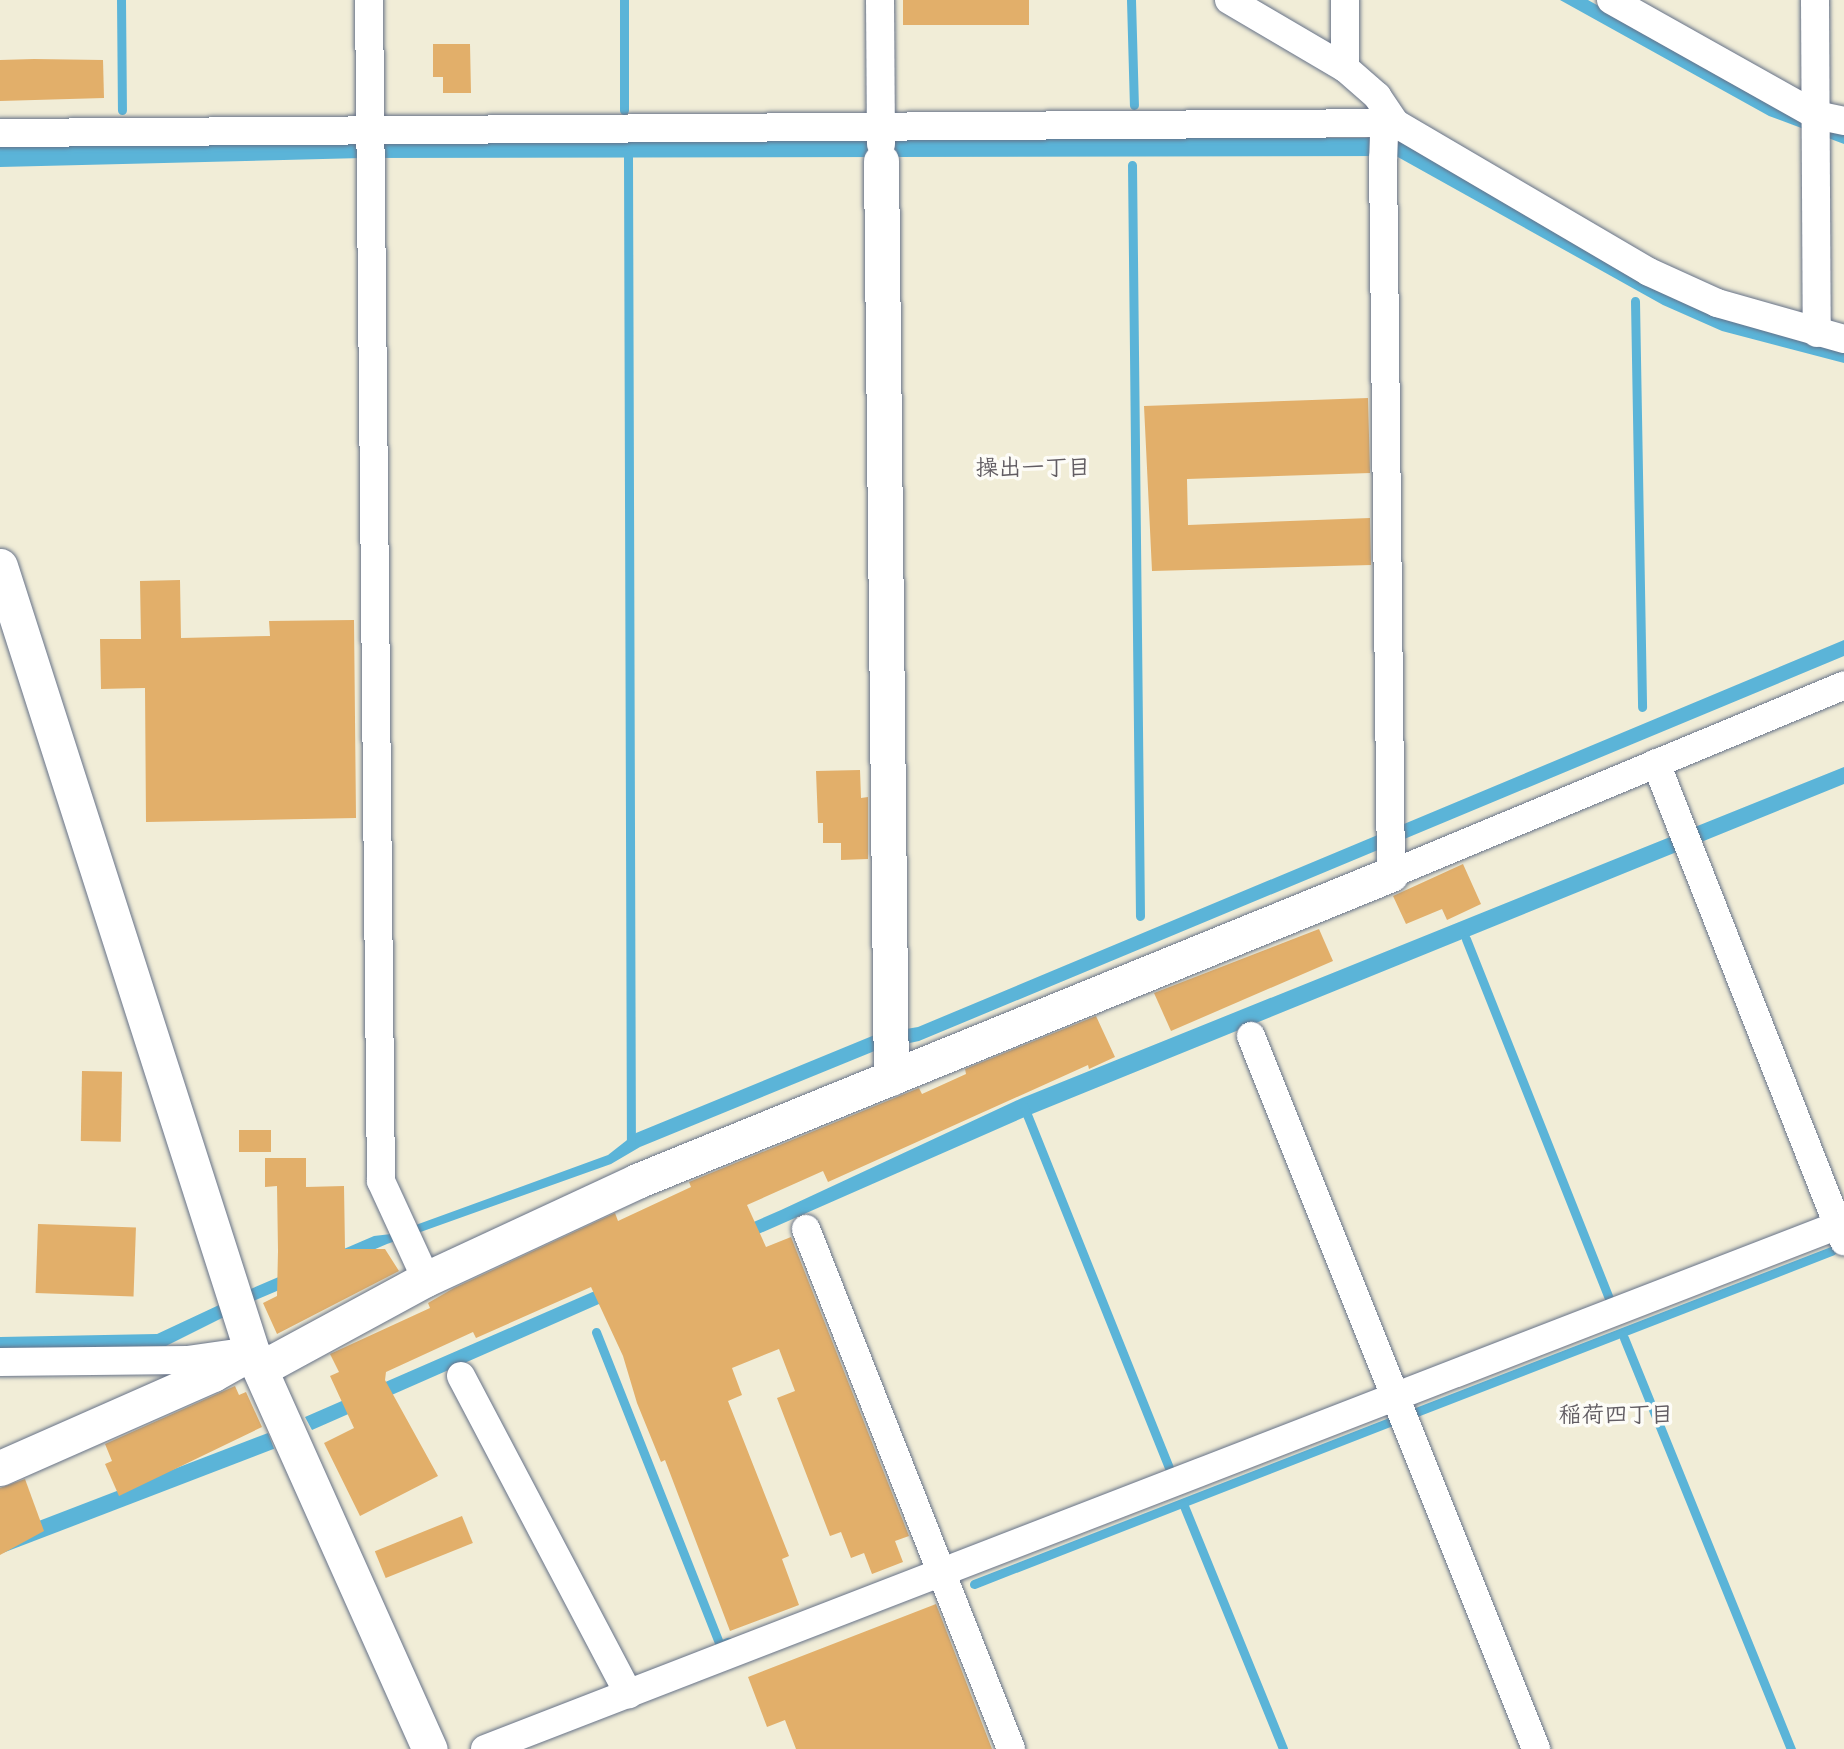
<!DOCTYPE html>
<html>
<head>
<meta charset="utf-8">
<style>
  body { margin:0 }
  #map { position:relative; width:1844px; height:1749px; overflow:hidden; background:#f1edd7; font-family:"Comic Neue","Klee One",sans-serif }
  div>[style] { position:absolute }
  .water>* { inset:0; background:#5bb4d8; transform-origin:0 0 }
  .stream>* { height:9px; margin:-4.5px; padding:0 4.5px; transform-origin:4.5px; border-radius:4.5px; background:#5bb4d8 }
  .building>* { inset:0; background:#e2af6a; transform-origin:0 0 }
  .roads { filter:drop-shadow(0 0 2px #667288) drop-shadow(0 0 2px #667288) }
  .minor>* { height:28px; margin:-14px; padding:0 14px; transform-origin:14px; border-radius:14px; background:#fff }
  .tertiary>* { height:35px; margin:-17.5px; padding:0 17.5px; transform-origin:17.5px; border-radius:17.5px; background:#fff }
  span { translate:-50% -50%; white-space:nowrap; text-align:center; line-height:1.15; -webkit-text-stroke:7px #fdfcf7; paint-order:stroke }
  .neighbourhood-label { font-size:23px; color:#615c62; font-weight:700 }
</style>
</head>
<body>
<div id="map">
  <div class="water">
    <div style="clip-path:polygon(1560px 0,1588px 0,1793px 115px,1844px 132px,1844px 144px,1769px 116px)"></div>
    <div style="clip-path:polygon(897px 137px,1394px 138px,1844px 350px,1844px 363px,1722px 331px,1663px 305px,1396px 156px,362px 158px,0 167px,0 143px)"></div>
    <div style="clip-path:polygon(1844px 640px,1844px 656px,919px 1041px,877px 1050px,640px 1147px,611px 1164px,387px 1244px,249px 1303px,246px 1291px,374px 1236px,391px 1234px,608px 1155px,636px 1133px,877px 1034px,918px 1027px)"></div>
    <div style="clip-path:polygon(1844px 767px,1844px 784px,1027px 1116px,312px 1430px,305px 1417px,781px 1210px,1022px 1098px)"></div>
    <div style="clip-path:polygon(219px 1305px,224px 1317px,166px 1346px,0 1350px,0 1337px,157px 1334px)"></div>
    <div style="left:268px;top:1433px;width:17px;height:295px;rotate:69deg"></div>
  </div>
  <div class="stream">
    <div style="left:121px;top:0;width:110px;rotate:89.5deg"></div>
    <div style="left:624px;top:0;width:110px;rotate:90deg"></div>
    <div style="left:1131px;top:0;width:105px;rotate:88.4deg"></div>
    <div style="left:628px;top:157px;width:988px;rotate:89.83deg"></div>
    <div style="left:1132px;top:165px;width:751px;rotate:89.39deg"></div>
    <div style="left:1635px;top:301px;width:406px;rotate:89deg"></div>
    <div style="left:1466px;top:939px;width:390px;rotate:68.3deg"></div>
    <div style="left:1024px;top:1107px;width:393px;rotate:68.1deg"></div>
    <div style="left:596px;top:1332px;width:337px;rotate:68.4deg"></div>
    <div style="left:720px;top:1645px;width:9px;rotate:-21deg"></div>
    <div style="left:1624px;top:1338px;width:444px;rotate:67.9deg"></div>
    <div style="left:1411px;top:1414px;width:451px;rotate:-21.2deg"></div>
    <div style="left:1184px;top:1506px;width:262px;rotate:67.8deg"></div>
    <div style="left:974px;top:1584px;width:449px;rotate:-21.3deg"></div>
  </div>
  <div class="building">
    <div style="left:903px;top:0;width:126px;height:25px"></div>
    <div style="clip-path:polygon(433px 44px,470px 44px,471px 93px,443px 93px,443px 77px,433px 77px)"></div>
    <div style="clip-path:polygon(34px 59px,103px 60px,104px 98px,0 101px,0 60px)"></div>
    <div style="clip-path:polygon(1368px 398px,1370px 473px,1187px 479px,1188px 525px,1370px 518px,1371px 565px,1152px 571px,1144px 406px)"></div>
    <div style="clip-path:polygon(180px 580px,181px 638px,270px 636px,269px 621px,354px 620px,356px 818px,146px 822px,145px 688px,101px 689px,100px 639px,141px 639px,140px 581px)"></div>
    <div style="clip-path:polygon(860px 770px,861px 798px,868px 797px,868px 859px,841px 860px,841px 843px,823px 843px,823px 823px,818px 823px,816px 771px)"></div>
    <div style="clip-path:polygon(1463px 864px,1481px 904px,1447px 920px,1442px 909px,1406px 924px,1393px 896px)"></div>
    <div style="clip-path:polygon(1319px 929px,1333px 961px,1171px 1031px,1154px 993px)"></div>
    <div style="clip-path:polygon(1096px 1016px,1115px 1057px,1089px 1069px,1088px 1065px,828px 1182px,823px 1171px,747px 1205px,766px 1247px,791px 1237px,909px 1536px,895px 1541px,903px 1562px,872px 1574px,864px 1553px,851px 1558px,841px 1532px,830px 1536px,777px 1398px,795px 1391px,779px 1349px,732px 1368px,742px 1395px,728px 1401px,789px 1556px,782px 1559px,799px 1605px,730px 1631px,665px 1460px,661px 1462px,637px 1403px,623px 1356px,591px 1287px,476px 1338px,473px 1332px,386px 1372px,385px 1380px,438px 1476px,360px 1516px,324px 1443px,354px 1428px,330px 1376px,339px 1372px,330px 1354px,430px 1308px,428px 1303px,454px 1288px,615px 1213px,618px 1221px,691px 1187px,689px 1182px,919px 1088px,922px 1094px,966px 1074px,965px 1069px)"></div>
    <div style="left:82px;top:1071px;width:40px;height:70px;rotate:1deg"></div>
    <div style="left:239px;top:1130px;width:32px;height:22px"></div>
    <div style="clip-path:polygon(265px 1158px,306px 1158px,306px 1187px,344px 1186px,345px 1249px,385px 1249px,399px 1271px,277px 1334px,263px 1303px,277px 1296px,278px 1251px,277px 1186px,265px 1187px)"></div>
    <div style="left:38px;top:1224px;width:98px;height:69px;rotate:2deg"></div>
    <div style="clip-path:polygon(235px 1386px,239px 1395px,246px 1392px,262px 1427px,119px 1496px,105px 1464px,112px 1461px,105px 1444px)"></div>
    <div style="clip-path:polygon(25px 1479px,44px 1531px,0 1555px,0 1488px)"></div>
    <div style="left:462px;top:1516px;width:29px;height:94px;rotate:68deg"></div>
    <div style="clip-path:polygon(936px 1604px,992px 1749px,796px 1749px,785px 1720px,767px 1727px,748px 1677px)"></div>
  </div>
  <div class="roads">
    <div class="minor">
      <div style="left:369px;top:0;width:1181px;rotate:89.42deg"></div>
      <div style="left:381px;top:1181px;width:108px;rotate:65.3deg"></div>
      <div style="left:880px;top:0;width:144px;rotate:89.6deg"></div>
      <div style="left:1229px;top:0;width:134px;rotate:30.4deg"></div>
      <div style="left:1345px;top:68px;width:43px;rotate:41.2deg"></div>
      <div style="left:1377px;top:96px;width:32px;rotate:56deg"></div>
      <div style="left:1395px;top:123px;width:294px;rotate:30.4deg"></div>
      <div style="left:1649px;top:272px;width:75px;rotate:24.5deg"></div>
      <div style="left:1717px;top:303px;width:132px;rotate:15.8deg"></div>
      <div style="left:1611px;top:0;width:235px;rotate:29.3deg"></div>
      <div style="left:1816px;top:115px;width:29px;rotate:12deg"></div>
      <div style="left:1815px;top:0;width:333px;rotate:89.7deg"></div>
      <div style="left:1345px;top:68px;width:68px;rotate:-90deg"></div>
      <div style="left:1395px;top:123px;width:16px;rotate:133deg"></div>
      <div style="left:1384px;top:135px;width:23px;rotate:92deg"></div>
      <div style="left:1383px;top:158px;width:716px;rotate:89.36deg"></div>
      <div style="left:1391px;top:874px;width:491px;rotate:-22.6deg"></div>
      <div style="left:0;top:133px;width:1395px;rotate:-0.41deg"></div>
      <div style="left:1656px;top:763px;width:514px;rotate:68.53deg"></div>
      <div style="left:1251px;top:1036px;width:768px;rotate:68.21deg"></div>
      <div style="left:806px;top:1229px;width:559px;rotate:68.48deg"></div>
      <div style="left:0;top:1362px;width:187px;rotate:-0.6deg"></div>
      <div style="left:187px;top:1360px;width:59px;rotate:-7.9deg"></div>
      <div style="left:461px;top:1376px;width:360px;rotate:62.2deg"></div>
      <div style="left:485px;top:1749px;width:1457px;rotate:-21.16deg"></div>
    </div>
    <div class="tertiary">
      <div style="left:881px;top:161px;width:917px;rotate:89.38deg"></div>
      <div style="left:0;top:566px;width:825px;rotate:72.22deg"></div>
      <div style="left:252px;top:1352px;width:435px;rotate:65.9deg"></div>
      <div style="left:260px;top:1369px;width:189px;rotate:-28.5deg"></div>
      <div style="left:426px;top:1279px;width:233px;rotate:-24.9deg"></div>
      <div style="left:637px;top:1181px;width:814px;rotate:-22.15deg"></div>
      <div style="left:0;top:1468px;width:233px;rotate:-23.8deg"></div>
      <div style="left:213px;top:1374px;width:45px;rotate:-29.4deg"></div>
    </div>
  </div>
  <div class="neighbourhood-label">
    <span style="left:1033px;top:468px">操出一丁目</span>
    <span style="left:1616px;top:1415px">稲荷四丁目</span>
  </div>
</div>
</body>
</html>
